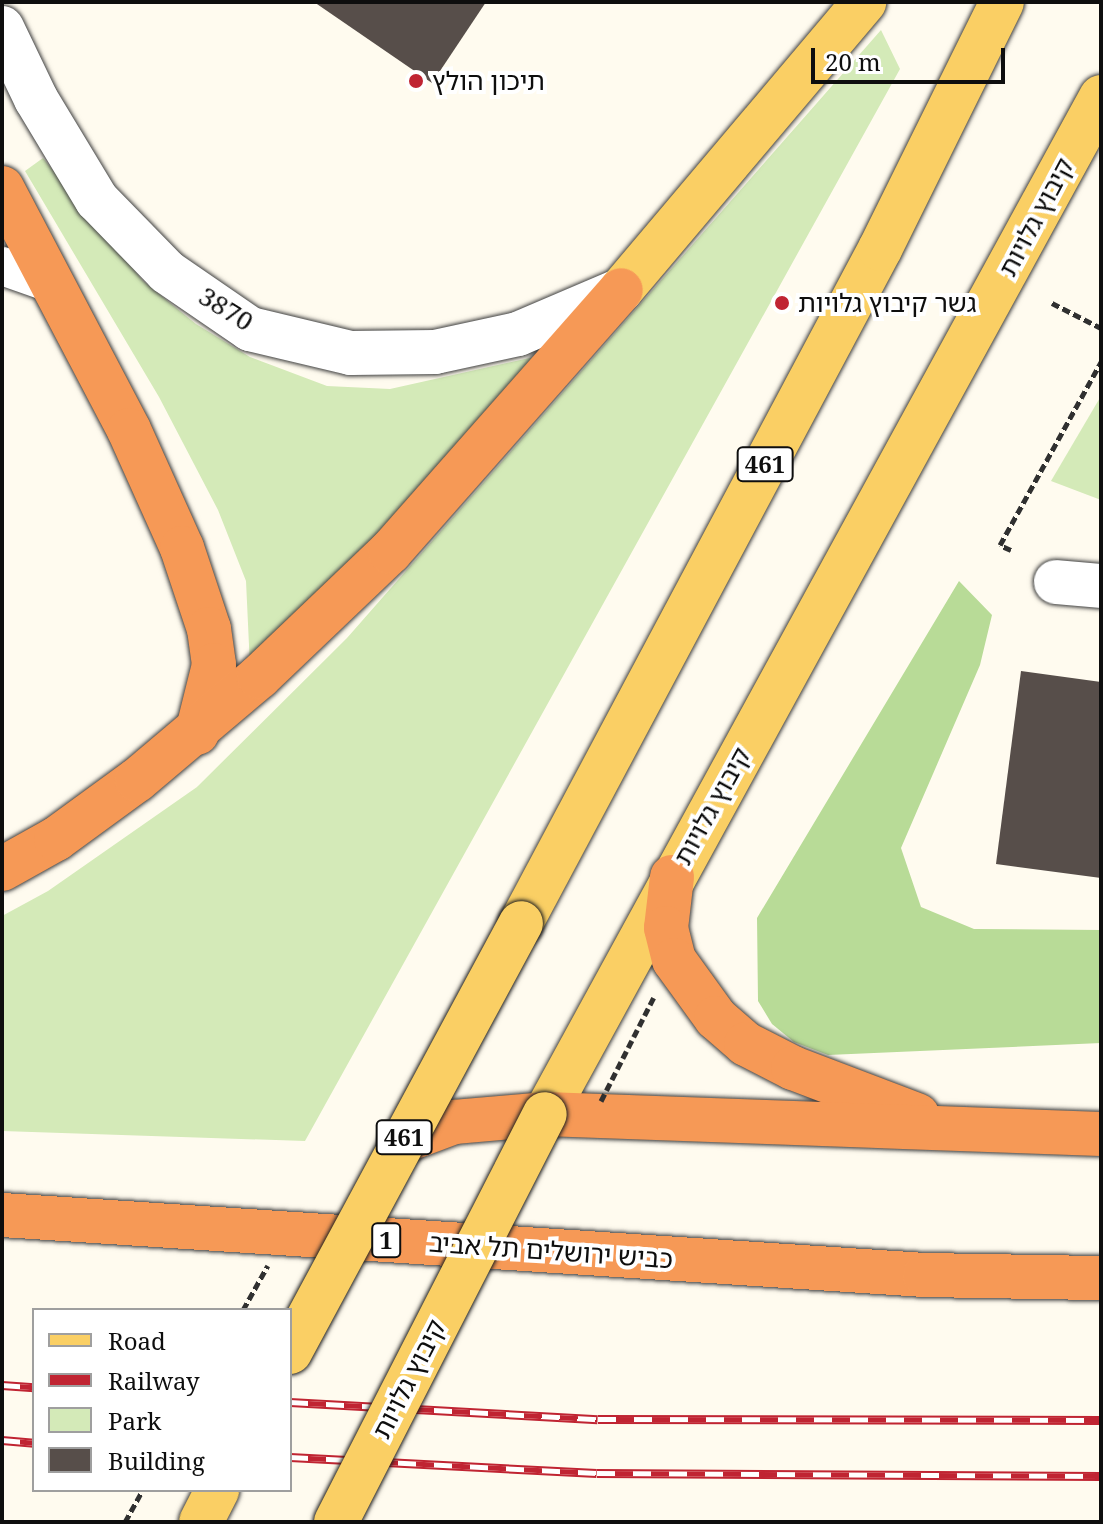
<!DOCTYPE html>
<html>
<head>
<meta charset="utf-8">
<style>
  body { margin:0 }
  #map { position:relative; width:1103px; height:1524px; overflow:hidden; background:#fffbef; font-family:"Noto Serif","Noto Sans Hebrew",serif }
  div>[style] { position:absolute }
  .green>* { inset:0; background:#d4eab8 }
  .forest>* { inset:0; background:#b8db97 }
  .building>* { inset:0; background:#574e4a }
  .path>* { height:5px; margin-top:-2.5px; transform-origin:0; background:repeating-linear-gradient(90deg,#303030 0 8px,transparent 0 12px) }
  .roads { filter:drop-shadow(0 0 2px #414141) drop-shadow(0 0 2px #414141) }
  .service>* { height:38px; margin:-19px; padding:0 19px; transform-origin:19px; border-radius:19px; background:#fff }
  .minor>* { height:44px; margin:-22px; padding:0 22px; transform-origin:22px; border-radius:22px; background:#fff }
  .tertiary>* { height:44px; margin:-22px; padding:0 22px; transform-origin:22px; border-radius:22px; background:#fff }
  .primary>* { height:44px; margin:-22px; padding:0 22px; transform-origin:22px; border-radius:22px; background:#facf64 }
  .motorway>* { height:44px; margin:-22px; padding:0 22px; transform-origin:22px; border-radius:22px; background:#f69956 }
  .rail>* { height:9px; margin-top:-4.5px; transform-origin:0; background:repeating-linear-gradient(90deg,#fff 0 18px,#c02432 0 36px); box-sizing:border-box; border-block:2px solid #c02432 }
  .path-bridge>* { height:5px; margin-top:-2.5px; transform-origin:0; background:repeating-linear-gradient(90deg,#303030 0 8px,transparent 0 12px) }
  .bridges { filter:drop-shadow(0 0 2px #1f1f1f) drop-shadow(0 0 2px #1f1f1f) }
  .primary-bridge>* { height:44px; margin:-22px; padding:0 22px; transform-origin:22px; border-radius:22px; background:#facf64 }
  .dots>* { width:22px; height:22px; translate:-50% -50%; box-sizing:border-box; border:4px solid #fff; border-radius:50% }
  span { translate:-50% -50%; white-space:nowrap; text-align:center; line-height:1.15; -webkit-text-stroke:8px #fff; paint-order:stroke }
  .shield-label span { padding:2px 6px; background:#fff; border:2px solid; border-radius:6px; -webkit-text-stroke-width:0 }
  .shield-label { font-size:24px; color:#0e0e0e; font-weight:700 }
  .poi-label { font-size:26px; color:#0e0e0e }
  .left { translate:0 -50%; text-align:left }
  .street-label { font-size:26px; color:#0e0e0e }
  .frame { position:absolute; inset:0; border:4px solid #0e0e0e; pointer-events:none }
  .legend { position:absolute; left:32px; top:1308px; width:260px; height:184px; box-sizing:border-box; background:#fff; border:2px solid #9f9f9f; margin:0; padding:10px 14px; list-style:none; font-size:24px; color:#0e0e0e }
  .legend li { display:flex; align-items:center; gap:16px; height:40px }
  .legend b { width:40px; border:2px solid #9f9f9f }
  .scale { position:absolute; left:811px; top:48px; width:194px; height:36px; box-sizing:border-box; border:4px solid #0e0e0e; border-top:0; padding-left:10px; font-size:24px; line-height:28px; white-space:nowrap; color:#0e0e0e; -webkit-text-stroke:6px #fff; paint-order:stroke }
</style>
</head>
<body>
<div id="map">
  <div class="green">
    <div style="clip-path:polygon(881px 30px,900px 69px,305px 1141px,2px 1131px,2px 916px,48px 891px,197px 787px,347px 638px)"></div>
    <div style="clip-path:polygon(43px 158px,143px 281px,196px 324px,250px 357px,327px 386px,390px 389px,534px 357px,303px 620px,250px 667px,246px 581px,218px 510px,159px 397px,25px 171px)"></div>
    <div style="clip-path:polygon(1101px 396px,1101px 500px,1051px 481px)"></div>
  </div>
  <div class="forest">
    <div style="clip-path:polygon(959px 581px,992px 615px,980px 665px,901px 848px,921px 907px,974px 929px,1101px 930px,1101px 1043px,828px 1055px,794px 1042px,772px 1024px,758px 1001px,757px 918px)"></div>
  </div>
  <div class="building">
    <div style="clip-path:polygon(314px 2px,486px 2px,432px 83px)"></div>
    <div style="clip-path:polygon(1021px 671px,1101px 682px,1101px 878px,996px 864px)"></div>
  </div>
  <div class="path">
    <div style="left:1052px;top:303px;width:55px;rotate:27deg"></div>
    <div style="left:1011px;top:550px;width:12px;rotate:-156deg"></div>
    <div style="left:1000px;top:545px;width:209px;rotate:-61.1deg"></div>
    <div style="left:125px;top:1522px;width:37px;rotate:-61deg"></div>
  </div>
  <div class="roads">
    <div class="service">
      <div style="left:2px;top:266px;width:54px;rotate:19.4deg"></div>
    </div>
    <div class="minor">
      <div style="left:1056px;top:582px;width:45px;rotate:5.1deg"></div>
    </div>
    <div class="tertiary">
      <div style="left:2px;top:28px;width:79px;rotate:64.4deg"></div>
      <div style="left:36px;top:99px;width:118px;rotate:58.9deg"></div>
      <div style="left:97px;top:200px;width:100px;rotate:45.8deg"></div>
      <div style="left:167px;top:272px;width:101px;rotate:34.5deg"></div>
      <div style="left:250px;top:329px;width:104px;rotate:13.4deg"></div>
      <div style="left:351px;top:353px;width:84px;rotate:-0.7deg"></div>
      <div style="left:435px;top:352px;width:85px;rotate:-12.2deg"></div>
      <div style="left:518px;top:334px;width:112px;rotate:-23.1deg"></div>
    </div>
    <div class="primary">
      <div style="left:621px;top:290px;width:377px;rotate:-49.8deg"></div>
      <div style="left:521px;top:923px;width:764px;rotate:-61.96deg"></div>
      <div style="left:880px;top:249px;width:275px;rotate:-63.7deg"></div>
      <div style="left:545px;top:1114px;width:1159px;rotate:-61.33deg"></div>
      <div style="left:201px;top:1522px;width:36px;rotate:-63deg"></div>
    </div>
    <div class="motorway">
      <div style="left:2px;top:188px;width:273px;rotate:62.3deg"></div>
      <div style="left:129px;top:430px;width:129px;rotate:65.8deg"></div>
      <div style="left:182px;top:548px;width:85px;rotate:71.6deg"></div>
      <div style="left:209px;top:629px;width:36px;rotate:82deg"></div>
      <div style="left:214px;top:665px;width:70px;rotate:104deg"></div>
      <div style="left:2px;top:869px;width:62px;rotate:-29.1deg"></div>
      <div style="left:56px;top:839px;width:100px;rotate:-36.1deg"></div>
      <div style="left:137px;top:780px;width:160px;rotate:-40.2deg"></div>
      <div style="left:259px;top:677px;width:181px;rotate:-43.7deg"></div>
      <div style="left:390px;top:552px;width:349px;rotate:-48.6deg"></div>
      <div style="left:672px;top:877px;width:51px;rotate:96.7deg"></div>
      <div style="left:666px;top:928px;width:33px;rotate:76deg"></div>
      <div style="left:674px;top:960px;width:72px;rotate:54.1deg"></div>
      <div style="left:716px;top:1018px;width:40px;rotate:41deg"></div>
      <div style="left:746px;top:1044px;width:53px;rotate:27.1deg"></div>
      <div style="left:793px;top:1068px;width:133px;rotate:20.8deg"></div>
      <div style="left:401px;top:1142px;width:57px;rotate:-20.7deg"></div>
      <div style="left:454px;top:1122px;width:91px;rotate:-5deg"></div>
      <div style="left:545px;top:1114px;width:556px;rotate:2.06deg"></div>
      <div style="left:2px;top:1215px;width:925px;rotate:3.72deg"></div>
      <div style="left:925px;top:1275px;width:176px;rotate:1deg"></div>
    </div>
  </div>
  <div class="rail">
    <div style="left:2px;top:1385px;width:32px;rotate:4deg"></div>
    <div style="left:290px;top:1402px;width:308px;rotate:3.2deg"></div>
    <div style="left:598px;top:1419px;width:503px;rotate:0.11deg"></div>
    <div style="left:2px;top:1440px;width:32px;rotate:5deg"></div>
    <div style="left:290px;top:1457px;width:307px;rotate:3deg"></div>
    <div style="left:597px;top:1473px;width:504px;rotate:0.34deg"></div>
  </div>
  <div class="path-bridge">
    <div style="left:601px;top:1101px;width:119px;rotate:-63deg"></div>
    <div style="left:243px;top:1310px;width:51px;rotate:-60.9deg"></div>
  </div>
  <div class="bridges">
    <div class="primary-bridge">
      <div style="left:290px;top:1352px;width:487px;rotate:-61.7deg"></div>
      <div style="left:336px;top:1522px;width:458px;rotate:-62.9deg"></div>
    </div>
  </div>
  <div class="dots">
    <div style="left:416px;top:81px;background:#c02432"></div>
    <div style="left:782px;top:303px;background:#c02432"></div>
  </div>
  <div class="shield-label">
    <span style="left:765px;top:464px">461</span>
    <span style="left:404px;top:1137px">461</span>
    <span style="left:386px;top:1240px">1</span>
  </div>
  <div class="poi-label">
    <span class="left" style="left:432px;top:81px">תיכון הולץ</span>
    <span class="left" style="left:798px;top:303px">גשר קיבוץ גלויות</span>
  </div>
  <div class="street-label">
    <span style="left:1036px;top:217px;rotate:-62deg">קיבוץ גלויות</span>
    <span style="left:226px;top:309px;rotate:32deg">3870</span>
    <span style="left:712px;top:806px;rotate:-61deg">קיבוץ גלויות</span>
    <span style="left:551px;top:1251px;rotate:4deg">כביש ירושלים תל אביב</span>
    <span style="left:409px;top:1379px;rotate:-63deg">קיבוץ גלויות</span>
  </div>
  <div class="frame"></div>
  <ul class="legend">
  <li><b style="height:10px;background:#facf64"></b>Road</li>
  <li><b style="height:10px;background:#c02432"></b>Railway</li>
  <li><b style="height:22px;background:#d4eab8"></b>Park</li>
  <li><b style="height:22px;background:#574e4a"></b>Building</li>
  </ul>
  <div class="scale">20 m</div>
</div>
</body>
</html>
